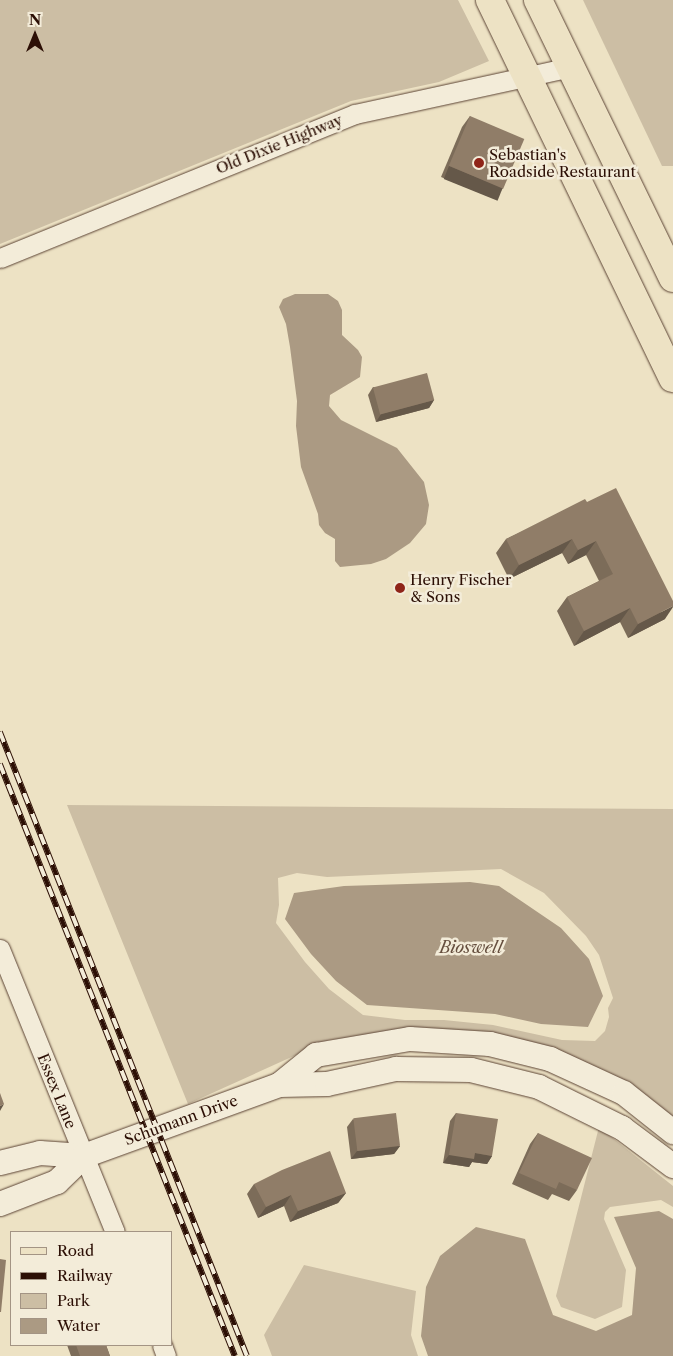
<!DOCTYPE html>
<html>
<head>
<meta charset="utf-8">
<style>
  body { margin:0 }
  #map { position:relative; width:673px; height:1356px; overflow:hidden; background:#ede2c4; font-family:"Libre Caslon Text",serif }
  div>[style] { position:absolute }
  .green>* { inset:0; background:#ccbea4 }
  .water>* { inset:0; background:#ab9a83 }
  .roads { filter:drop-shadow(0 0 1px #5c4435) drop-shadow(0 0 1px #5c4435) }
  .minor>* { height:19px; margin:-9.5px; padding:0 9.5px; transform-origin:9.5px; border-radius:9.5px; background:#f3ecd9 }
  .tertiary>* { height:24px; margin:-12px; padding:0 12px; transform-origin:12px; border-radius:12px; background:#f3ecd9 }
  .primary>* { height:28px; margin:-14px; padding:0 14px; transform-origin:14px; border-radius:14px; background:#ede2c4 }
  .rail>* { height:5.5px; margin-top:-2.75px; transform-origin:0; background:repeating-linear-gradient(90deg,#f3ecd9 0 11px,#2c0f05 0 22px); box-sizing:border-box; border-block:1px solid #2c0f05 }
  .wall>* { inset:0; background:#7c6c59 }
  .shaded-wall>* { inset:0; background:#655849; transform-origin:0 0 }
  .building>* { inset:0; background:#907d68; transform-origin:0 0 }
  .dots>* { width:14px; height:14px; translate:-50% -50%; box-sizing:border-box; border:2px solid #f3ecd9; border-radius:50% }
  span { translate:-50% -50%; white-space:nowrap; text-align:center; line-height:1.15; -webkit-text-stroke:5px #f3ecd9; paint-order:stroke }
  .street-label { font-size:15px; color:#2c0f05 }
  .poi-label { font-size:15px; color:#2c0f05 }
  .left { translate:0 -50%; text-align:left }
  .water-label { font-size:16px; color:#654e3e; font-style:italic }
  .legend { position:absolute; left:10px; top:1231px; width:162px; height:115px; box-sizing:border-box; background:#f3ecd9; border:1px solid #a39484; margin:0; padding:6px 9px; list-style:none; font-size:15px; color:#2c0f05 }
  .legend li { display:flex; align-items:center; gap:10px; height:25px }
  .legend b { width:25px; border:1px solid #a39484 }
  .north { position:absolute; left:10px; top:10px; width:50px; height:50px; -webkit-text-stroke:4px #f3ecd9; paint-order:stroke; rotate:0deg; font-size:14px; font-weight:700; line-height:20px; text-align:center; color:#2c0f05 }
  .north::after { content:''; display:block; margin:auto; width:18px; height:22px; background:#2c0f05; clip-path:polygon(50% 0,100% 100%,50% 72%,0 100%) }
</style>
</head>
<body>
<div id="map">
  <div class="green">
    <div style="clip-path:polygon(0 0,458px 0,489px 61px,439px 82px,351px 101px,0 244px)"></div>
    <div style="clip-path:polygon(583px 0,673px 0,673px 166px,662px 166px)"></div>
    <div style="clip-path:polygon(evenodd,67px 805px,673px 809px,673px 1117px,608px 1072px,532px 1043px,413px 1030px,329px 1040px,188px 1104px,67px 805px,501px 869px,544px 893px,586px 936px,599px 955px,613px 998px,608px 1008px,609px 1017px,605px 1031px,595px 1041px,562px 1040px,493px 1025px,444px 1020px,405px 1020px,363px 1015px,329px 989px,305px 962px,276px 923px,279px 905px,278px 878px,297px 873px,327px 877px,501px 869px)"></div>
    <div style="clip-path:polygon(599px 1127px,673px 1186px,673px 1207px,661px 1200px,610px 1207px,605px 1212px,604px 1219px,626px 1270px,622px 1307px,595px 1319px,561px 1307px,556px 1296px)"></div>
    <div style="clip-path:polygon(304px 1265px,416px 1291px,411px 1335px,418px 1356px,272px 1356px,264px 1335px)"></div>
  </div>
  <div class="water">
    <div style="clip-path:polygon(295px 294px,328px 294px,338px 301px,342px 310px,342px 335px,358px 350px,362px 357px,360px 377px,330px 395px,329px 406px,341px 420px,397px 448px,424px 482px,429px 505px,426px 524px,410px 543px,386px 559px,371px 564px,340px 567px,335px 561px,335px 539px,325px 533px,319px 525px,318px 514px,301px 467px,296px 426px,297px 401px,290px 347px,286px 324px,279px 307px,283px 299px)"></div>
    <div style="clip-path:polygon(470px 882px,499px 886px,561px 928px,589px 959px,603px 996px,588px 1027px,541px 1024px,495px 1014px,367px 1005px,336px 981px,311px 954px,285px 919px,294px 893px,344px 886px)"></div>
    <div style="clip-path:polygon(659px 1211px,673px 1219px,673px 1356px,428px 1356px,421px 1336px,426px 1287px,440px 1256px,476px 1227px,525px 1239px,553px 1315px,596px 1331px,632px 1315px,636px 1268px,614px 1217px)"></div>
  </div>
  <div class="roads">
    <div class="minor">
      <div style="left:0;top:258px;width:383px;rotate:-22.1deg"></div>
      <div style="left:355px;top:114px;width:220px;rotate:-12.3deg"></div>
      <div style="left:0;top:949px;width:305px;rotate:67.9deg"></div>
      <div style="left:162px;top:1345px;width:12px;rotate:70deg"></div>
    </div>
    <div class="tertiary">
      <div style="left:279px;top:1085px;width:48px;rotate:-39deg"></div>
      <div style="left:316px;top:1055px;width:95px;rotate:-9.7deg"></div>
      <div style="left:410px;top:1039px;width:80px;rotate:3.6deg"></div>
      <div style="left:490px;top:1044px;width:62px;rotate:14deg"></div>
      <div style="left:550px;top:1059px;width:81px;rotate:24.7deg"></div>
      <div style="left:624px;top:1093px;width:63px;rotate:38.5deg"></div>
      <div style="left:0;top:1163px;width:41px;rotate:-14deg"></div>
      <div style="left:40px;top:1153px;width:44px;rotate:3.9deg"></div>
      <div style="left:0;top:1204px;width:61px;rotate:-21.1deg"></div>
      <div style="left:57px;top:1182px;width:37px;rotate:-44deg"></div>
      <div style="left:84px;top:1156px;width:208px;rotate:-20deg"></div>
      <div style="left:279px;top:1085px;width:48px;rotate:-1.2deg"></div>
      <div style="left:327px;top:1084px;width:71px;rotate:-12.3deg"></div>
      <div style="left:396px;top:1069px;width:75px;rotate:0.8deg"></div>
      <div style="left:471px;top:1070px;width:70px;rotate:14deg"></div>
      <div style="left:539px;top:1087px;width:93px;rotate:26.3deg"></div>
      <div style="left:622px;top:1128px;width:64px;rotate:36.7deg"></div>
    </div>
    <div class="primary">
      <div style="left:490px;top:0;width:420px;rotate:64.2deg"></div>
      <div style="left:538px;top:0;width:309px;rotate:64.1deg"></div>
    </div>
  </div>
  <div class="rail">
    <div style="left:0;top:732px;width:671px;rotate:68.4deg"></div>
    <div style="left:0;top:764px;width:637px;rotate:68.35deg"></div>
  </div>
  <div class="wall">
    <div style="clip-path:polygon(470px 116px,503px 188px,495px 199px,441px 177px,462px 127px)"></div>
    <div style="clip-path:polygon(373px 387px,434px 400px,429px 408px,376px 422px,368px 395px)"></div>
    <div style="clip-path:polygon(587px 502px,665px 619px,628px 638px,620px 622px,574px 646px,557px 611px,567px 597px,599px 581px,586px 555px,568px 564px,562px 553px,509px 579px,496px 553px,506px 539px)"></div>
    <div style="clip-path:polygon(456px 1113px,492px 1156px,487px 1164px,472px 1162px,469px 1167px,443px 1163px,450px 1121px)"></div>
    <div style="clip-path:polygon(353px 1119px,400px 1146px,394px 1154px,351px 1159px,347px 1127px)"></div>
    <div style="clip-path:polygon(538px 1133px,577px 1190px,569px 1201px,552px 1194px,548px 1200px,512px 1184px,530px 1144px)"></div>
    <div style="clip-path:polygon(254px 1184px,346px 1193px,338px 1203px,290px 1222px,284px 1206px,258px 1218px,247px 1194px)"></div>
    <div style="clip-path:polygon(67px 1345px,106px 1345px,110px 1356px,71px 1356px)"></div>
  </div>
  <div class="shaded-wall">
    <div style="left:449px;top:166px;width:58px;height:14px;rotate:22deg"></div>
    <div style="clip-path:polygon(434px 400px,429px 408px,376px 422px,381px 414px)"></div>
    <div style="clip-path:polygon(572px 539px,562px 553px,509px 579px,519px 565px)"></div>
    <div style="clip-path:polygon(596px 541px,586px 555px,568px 564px,578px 550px)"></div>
    <div style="clip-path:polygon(673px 606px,673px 607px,665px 619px,628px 638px,638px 624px)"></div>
    <div style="clip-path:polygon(630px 608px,620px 622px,574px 646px,584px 631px)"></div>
    <div style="clip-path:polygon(4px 1104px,0 1111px,0 1106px)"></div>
    <div style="clip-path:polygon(400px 1146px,394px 1154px,351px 1159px,357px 1151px)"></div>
    <div style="clip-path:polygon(475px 1153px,492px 1156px,487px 1164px,472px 1162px,469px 1167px,443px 1163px,449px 1155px)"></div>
    <div style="clip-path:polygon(346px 1193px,338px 1203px,290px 1222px,298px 1211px)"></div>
    <div style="clip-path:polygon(291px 1195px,284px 1206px,258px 1218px,266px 1207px)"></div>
  </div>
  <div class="building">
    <div style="left:470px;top:116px;width:59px;height:54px;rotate:23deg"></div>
    <div style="left:427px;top:373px;width:28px;height:56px;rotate:75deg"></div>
    <div style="clip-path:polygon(616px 488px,673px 601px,673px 606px,638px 624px,630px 608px,584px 631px,567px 597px,613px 574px,596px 541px,578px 550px,572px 539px,519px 565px,506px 539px,585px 499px,587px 502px)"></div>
    <div style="clip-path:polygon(0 1093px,4px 1104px,0 1106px)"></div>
    <div style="left:396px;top:1113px;width:33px;height:43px;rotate:83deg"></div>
    <div style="clip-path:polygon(456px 1113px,498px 1119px,492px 1156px,475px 1153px,474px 1159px,449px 1155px)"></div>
    <div style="clip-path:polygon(538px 1133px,592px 1158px,577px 1190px,559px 1182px,556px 1189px,519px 1173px)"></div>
    <div style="clip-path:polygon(330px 1151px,346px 1193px,298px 1211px,291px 1195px,266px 1207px,254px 1184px,282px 1170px)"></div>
    <div style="clip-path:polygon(0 1259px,6px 1260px,1px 1312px,0 1312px)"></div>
    <div style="clip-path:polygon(76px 1345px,106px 1345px,110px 1356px,80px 1356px)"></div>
  </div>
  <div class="dots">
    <div style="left:479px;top:163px;background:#8f2418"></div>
    <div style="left:400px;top:588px;background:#8f2418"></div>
  </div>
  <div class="street-label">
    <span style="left:279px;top:144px;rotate:-22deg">Old Dixie Highway</span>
    <span style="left:57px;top:1091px;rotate:68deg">Essex Lane</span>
    <span style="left:181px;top:1120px;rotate:-20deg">Schumann Drive</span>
  </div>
  <div class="poi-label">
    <span class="left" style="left:489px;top:163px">Sebastian's<br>Roadside Restaurant</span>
    <span class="left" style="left:410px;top:588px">Henry Fischer<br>&amp; Sons</span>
  </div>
  <div class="water-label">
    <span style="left:471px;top:947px">Bioswell</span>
  </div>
  <ul class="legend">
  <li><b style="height:6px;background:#ede2c4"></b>Road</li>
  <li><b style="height:6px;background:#2c0f05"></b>Railway</li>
  <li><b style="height:14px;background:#ccbea4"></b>Park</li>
  <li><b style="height:14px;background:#ab9a83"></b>Water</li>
  </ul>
  <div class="north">N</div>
</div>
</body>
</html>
